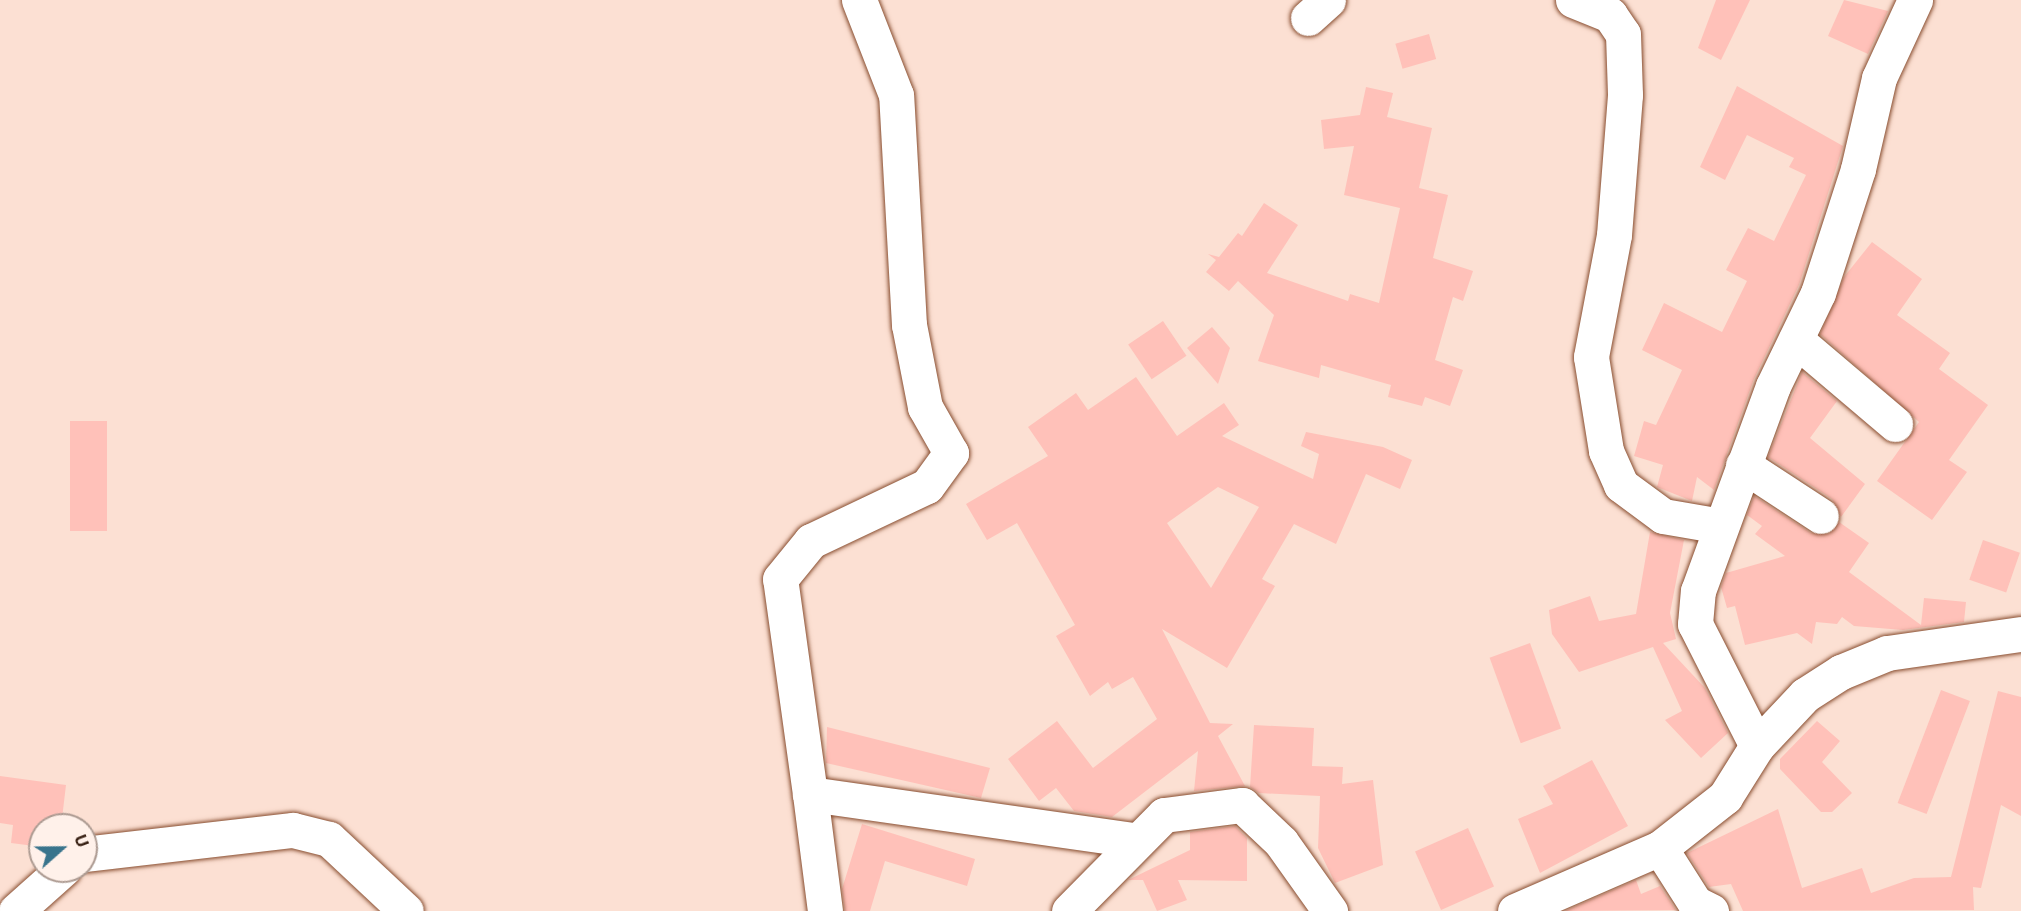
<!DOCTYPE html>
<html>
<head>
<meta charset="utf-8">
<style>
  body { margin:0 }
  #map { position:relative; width:2021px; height:911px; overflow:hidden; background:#fce0d3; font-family:"Alegreya Sans",sans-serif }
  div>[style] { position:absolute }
  .building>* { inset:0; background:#ffc1b9; transform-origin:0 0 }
  .roads { filter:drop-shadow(0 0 2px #884d2f) drop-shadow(0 0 2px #884d2f) }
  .minor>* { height:35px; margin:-17.5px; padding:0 17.5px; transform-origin:17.5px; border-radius:17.5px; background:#fff }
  span { translate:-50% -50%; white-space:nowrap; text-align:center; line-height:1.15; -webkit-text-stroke:6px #fff1ea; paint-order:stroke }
  .north { position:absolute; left:28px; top:813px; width:70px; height:70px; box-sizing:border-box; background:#fff1ea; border:2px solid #ad9b92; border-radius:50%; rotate:69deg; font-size:19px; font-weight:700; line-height:28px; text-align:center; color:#321a0d }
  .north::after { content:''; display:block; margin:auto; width:24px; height:32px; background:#39748c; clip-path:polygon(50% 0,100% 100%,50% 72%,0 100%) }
</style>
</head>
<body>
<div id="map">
  <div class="building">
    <div style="clip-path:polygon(1716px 0,1750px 0,1721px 60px,1698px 48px)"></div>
    <div style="clip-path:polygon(1844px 0,1888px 11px,1868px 54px,1828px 36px)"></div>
    <div style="left:1429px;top:34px;width:26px;height:35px;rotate:74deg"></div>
    <div style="clip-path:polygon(1737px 86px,1843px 146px,1799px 285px,1754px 379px,1714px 490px,1697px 477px,1692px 501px,1657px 487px,1663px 465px,1634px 456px,1644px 421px,1656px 425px,1682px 370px,1642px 350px,1664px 303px,1722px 332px,1747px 281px,1726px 270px,1748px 228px,1774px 241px,1806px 175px,1789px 167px,1794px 158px,1747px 135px,1725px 180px,1700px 167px)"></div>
    <div style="clip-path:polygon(1366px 87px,1393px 93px,1387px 117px,1432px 128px,1419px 188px,1448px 195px,1433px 258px,1473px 271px,1463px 301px,1453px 297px,1435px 360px,1463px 370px,1450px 406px,1425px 397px,1422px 406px,1388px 397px,1391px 385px,1321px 365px,1319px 378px,1258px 361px,1274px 315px,1238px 281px,1229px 291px,1206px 272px,1216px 260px,1208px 254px,1219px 257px,1238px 233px,1242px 236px,1264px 203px,1298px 225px,1267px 273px,1348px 301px,1350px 294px,1379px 303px,1400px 208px,1344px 195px,1354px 146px,1324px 149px,1321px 120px,1360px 115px)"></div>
    <div style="clip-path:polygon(1872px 242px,1922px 279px,1897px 315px,1950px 353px,1939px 369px,1988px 405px,1949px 460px,1967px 472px,1932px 520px,1877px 481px,1919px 422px,1820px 334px,1844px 277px)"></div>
    <div style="left:1163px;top:321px;width:42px;height:42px;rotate:56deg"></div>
    <div style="clip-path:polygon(1212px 327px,1230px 348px,1218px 384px,1187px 348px)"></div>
    <div style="clip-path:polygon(1802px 372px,1837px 401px,1810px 438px,1865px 484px,1841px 517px,1832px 499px,1768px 457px)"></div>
    <div style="clip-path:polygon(evenodd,1136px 377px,1177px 436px,1224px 403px,1239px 425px,1222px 436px,1313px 479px,1319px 454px,1301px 446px,1306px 432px,1383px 447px,1412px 460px,1400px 489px,1366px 474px,1336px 544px,1294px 524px,1262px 579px,1275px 586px,1227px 668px,1162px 629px,1210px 723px,1233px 724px,1218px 736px,1245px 786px,1194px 791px,1198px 751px,1112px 817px,1074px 811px,1056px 788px,1039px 801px,1008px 759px,1057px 721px,1093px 768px,1157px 719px,1133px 677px,1112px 689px,1108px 682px,1090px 696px,1056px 636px,1075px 625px,1017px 523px,987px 540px,966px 504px,1048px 456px,1028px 427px,1076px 393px,1088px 410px,1136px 377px,1218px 487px,1259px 507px,1211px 588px,1167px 523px,1218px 487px)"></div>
    <div style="left:70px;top:421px;width:37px;height:110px"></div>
    <div style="clip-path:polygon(1754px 496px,1811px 533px,1829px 534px,1839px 522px,1869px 543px,1849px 572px,1921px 625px,1924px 598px,1966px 602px,1964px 622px,1903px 630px,1854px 626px,1842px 617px,1837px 624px,1816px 622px,1812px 644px,1797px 633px,1745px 645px,1735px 606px,1727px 608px,1721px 587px,1726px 573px,1785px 556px,1755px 534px,1762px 526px,1747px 515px)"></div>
    <div style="clip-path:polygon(1650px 532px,1684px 540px,1670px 613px,1676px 639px,1663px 643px,1705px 688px,1728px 733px,1701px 758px,1665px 720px,1682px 711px,1653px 647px,1579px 672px,1552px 634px,1549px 610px,1590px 596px,1599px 621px,1636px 614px)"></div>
    <div style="left:1983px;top:540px;width:39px;height:42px;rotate:19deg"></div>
    <div style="left:1530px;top:643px;width:91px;height:43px;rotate:70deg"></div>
    <div style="left:1941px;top:690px;width:31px;height:121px;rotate:21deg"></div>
    <div style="clip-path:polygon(1998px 691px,2021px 697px,2021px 816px,2001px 805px,1981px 888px,1973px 887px,1974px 910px,1743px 911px,1731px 884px,1709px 887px,1687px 853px,1778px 809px,1802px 888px,1862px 868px,1871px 893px,1914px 878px,1951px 877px)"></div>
    <div style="clip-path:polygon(1817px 721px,1840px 741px,1822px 762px,1852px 793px,1832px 812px,1821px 812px,1780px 769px,1780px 759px)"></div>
    <div style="clip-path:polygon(1254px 725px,1314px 728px,1312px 766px,1343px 767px,1342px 784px,1373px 780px,1383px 865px,1335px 883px,1318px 848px,1320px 796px,1259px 793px,1250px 787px)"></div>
    <div style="clip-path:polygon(827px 727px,990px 768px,981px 798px,826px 763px)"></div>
    <div style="clip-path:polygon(1592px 760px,1628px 826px,1540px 873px,1518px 819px,1553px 804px,1543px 786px)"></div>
    <div style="clip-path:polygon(0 776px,66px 785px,61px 827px,42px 827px,42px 847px,11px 843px,13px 825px,0 823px)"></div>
    <div style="clip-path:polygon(862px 824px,975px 859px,967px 886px,885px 861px,870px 911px,845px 911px,842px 889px)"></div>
    <div style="clip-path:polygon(1235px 826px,1247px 838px,1247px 881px,1178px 880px,1187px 900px,1157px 911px,1143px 880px,1128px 880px,1190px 850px,1190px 832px)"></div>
    <div style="left:1468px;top:828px;width:64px;height:58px;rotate:66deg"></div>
    <div style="clip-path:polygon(1636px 880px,1641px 894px,1660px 886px,1676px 910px,1565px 911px)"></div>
  </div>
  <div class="roads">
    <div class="minor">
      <div style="left:1573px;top:0;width:40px;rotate:22deg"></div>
      <div style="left:1610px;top:15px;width:23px;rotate:56deg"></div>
      <div style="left:1623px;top:34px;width:61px;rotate:88.1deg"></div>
      <div style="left:1625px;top:95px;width:140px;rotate:94.5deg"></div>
      <div style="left:1614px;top:235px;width:124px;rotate:100.7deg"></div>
      <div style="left:1591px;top:357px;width:95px;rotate:80.9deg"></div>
      <div style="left:1606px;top:451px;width:37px;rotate:66deg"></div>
      <div style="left:1621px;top:485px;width:52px;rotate:36.4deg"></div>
      <div style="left:1663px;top:516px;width:59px;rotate:9.8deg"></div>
      <div style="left:1308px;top:18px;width:27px;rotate:-42deg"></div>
      <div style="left:1796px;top:340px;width:130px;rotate:40.3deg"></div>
      <div style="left:1743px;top:465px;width:93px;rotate:33.2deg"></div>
      <div style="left:1757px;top:746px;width:137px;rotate:-116.9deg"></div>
      <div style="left:1695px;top:624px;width:33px;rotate:-85deg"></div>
      <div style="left:1698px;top:591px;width:218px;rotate:-69.9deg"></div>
      <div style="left:1773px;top:386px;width:103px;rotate:-64.2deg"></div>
      <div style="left:1818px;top:293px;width:130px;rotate:-72.1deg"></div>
      <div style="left:1858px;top:169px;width:93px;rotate:-77deg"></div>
      <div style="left:1879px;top:78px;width:86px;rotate:-65.2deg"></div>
      <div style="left:810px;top:794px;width:217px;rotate:-97.9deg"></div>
      <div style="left:780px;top:579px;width:49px;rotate:-50.8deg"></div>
      <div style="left:811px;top:541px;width:128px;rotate:-25.4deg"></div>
      <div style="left:927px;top:486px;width:41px;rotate:-54deg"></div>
      <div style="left:951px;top:453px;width:53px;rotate:-119.5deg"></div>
      <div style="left:925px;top:407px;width:84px;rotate:-101deg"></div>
      <div style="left:909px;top:325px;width:230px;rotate:-93.2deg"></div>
      <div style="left:896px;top:95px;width:102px;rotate:-111.3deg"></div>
      <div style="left:1660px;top:848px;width:65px;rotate:57.5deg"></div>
      <div style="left:1695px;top:903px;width:18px;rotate:27deg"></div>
      <div style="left:84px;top:854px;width:210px;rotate:-6.6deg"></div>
      <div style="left:293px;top:830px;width:37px;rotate:14deg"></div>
      <div style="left:329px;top:839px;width:105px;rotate:43.1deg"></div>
      <div style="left:16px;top:911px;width:63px;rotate:-41.8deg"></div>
      <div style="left:825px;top:911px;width:118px;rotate:-97.3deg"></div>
      <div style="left:810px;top:794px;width:325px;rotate:8.1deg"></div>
      <div style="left:1069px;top:911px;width:135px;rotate:-45.3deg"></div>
      <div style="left:1164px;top:815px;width:79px;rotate:-7.3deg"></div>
      <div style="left:1242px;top:805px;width:54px;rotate:43.5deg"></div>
      <div style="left:1281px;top:842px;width:85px;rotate:54.6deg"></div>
      <div style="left:1515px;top:911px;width:158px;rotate:-23.5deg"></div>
      <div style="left:1660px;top:848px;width:83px;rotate:-38.1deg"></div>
      <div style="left:1725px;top:797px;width:60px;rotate:-57.9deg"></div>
      <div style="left:1757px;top:746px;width:70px;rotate:-46.7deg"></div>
      <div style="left:1805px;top:695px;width:43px;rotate:-32.6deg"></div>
      <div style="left:1841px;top:672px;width:50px;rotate:-22.4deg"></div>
      <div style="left:1887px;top:653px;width:135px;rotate:-8.1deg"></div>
    </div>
  </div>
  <div class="north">U</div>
</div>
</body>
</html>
